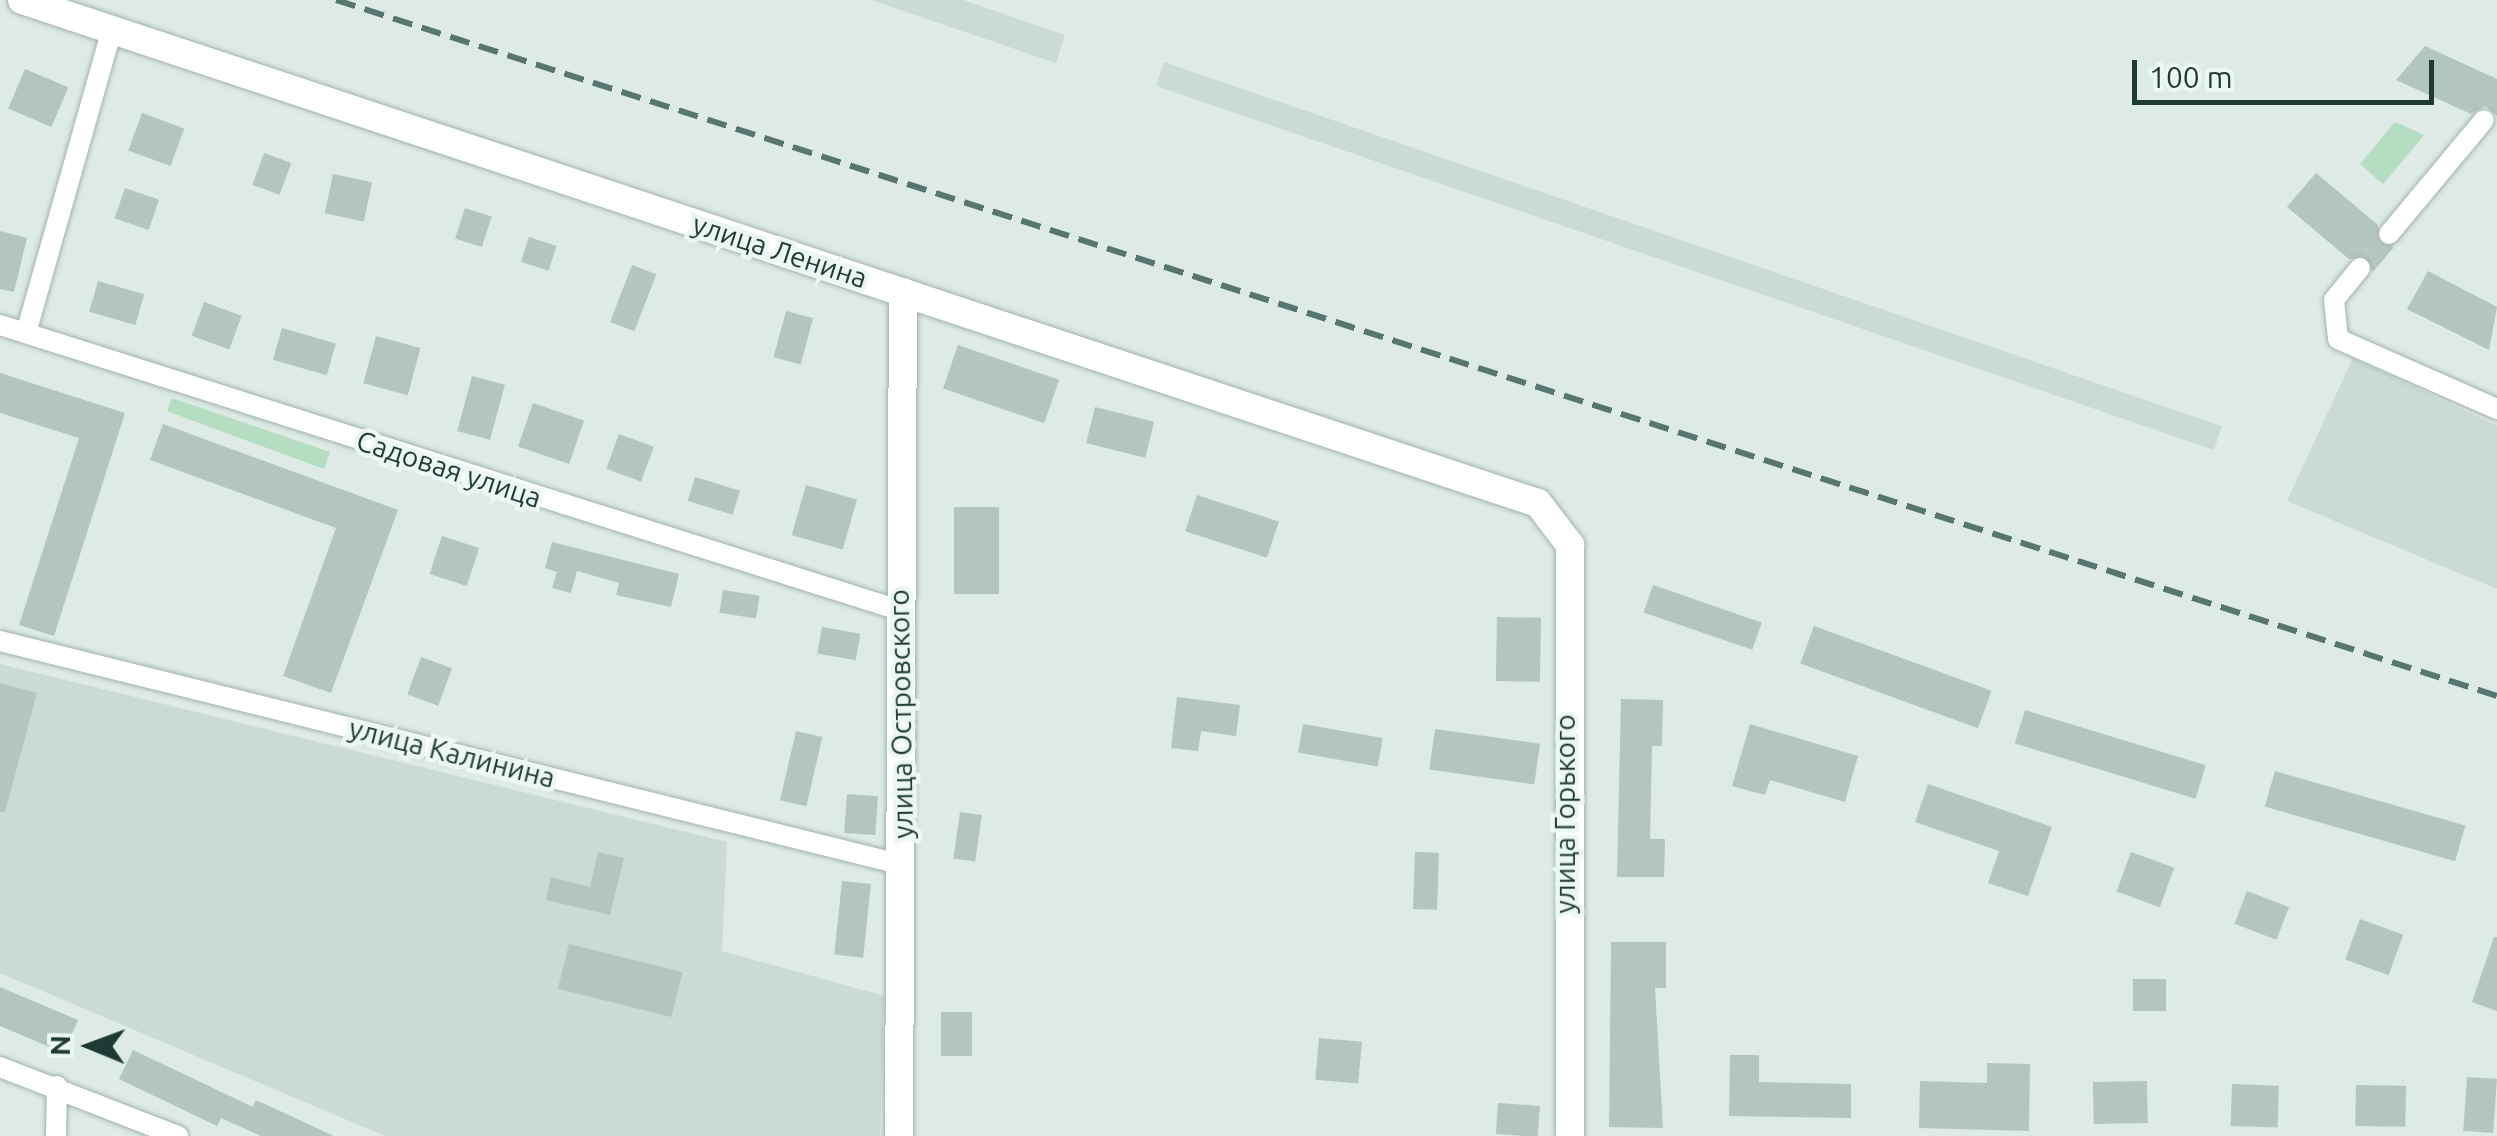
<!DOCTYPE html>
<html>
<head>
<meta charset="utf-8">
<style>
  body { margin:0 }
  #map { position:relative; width:2497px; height:1136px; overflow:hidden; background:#ddeae5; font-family:Ubuntu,sans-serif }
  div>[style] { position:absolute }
  .built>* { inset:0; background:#cbdad4; transform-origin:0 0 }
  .green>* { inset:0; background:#b4ddc1 }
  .building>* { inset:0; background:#b2c5be; transform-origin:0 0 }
  .minor-tunnel>* { height:20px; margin-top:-10px; transform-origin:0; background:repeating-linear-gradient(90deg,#b7c7c2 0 20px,transparent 0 30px) }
  .roads { filter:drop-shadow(0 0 2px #a0b2ac) drop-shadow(0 0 2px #a0b2ac) }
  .minor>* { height:20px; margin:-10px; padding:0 10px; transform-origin:10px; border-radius:10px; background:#fff }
  .tertiary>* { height:28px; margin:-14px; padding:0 14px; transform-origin:14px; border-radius:14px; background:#fff }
  .rail>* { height:6px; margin-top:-3px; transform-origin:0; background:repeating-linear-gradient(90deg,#587670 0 20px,transparent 0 30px) }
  span { translate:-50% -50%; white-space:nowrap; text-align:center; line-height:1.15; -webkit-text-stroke:9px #edf7f2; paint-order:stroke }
  .street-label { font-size:28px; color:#1e3a34 }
  .north { position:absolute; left:40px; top:996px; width:100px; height:100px; -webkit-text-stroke:8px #edf7f2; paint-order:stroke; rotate:271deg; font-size:28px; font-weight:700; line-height:40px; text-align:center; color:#1e3a34 }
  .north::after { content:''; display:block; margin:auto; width:35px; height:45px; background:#1e3a34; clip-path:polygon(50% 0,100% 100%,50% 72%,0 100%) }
  .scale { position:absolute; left:2132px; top:60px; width:302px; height:45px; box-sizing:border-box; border:5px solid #1e3a34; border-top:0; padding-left:12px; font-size:30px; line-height:35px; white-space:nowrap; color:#1e3a34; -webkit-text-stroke:8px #edf7f2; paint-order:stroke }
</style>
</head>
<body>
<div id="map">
  <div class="built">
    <div style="clip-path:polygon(871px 0,963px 0,1065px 35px,1056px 63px)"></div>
    <div style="left:1164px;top:62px;width:1119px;height:25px;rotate:19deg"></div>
    <div style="clip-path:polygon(2353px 358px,2497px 426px,2497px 589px,2287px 501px)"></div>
    <div style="clip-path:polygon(0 664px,727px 842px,722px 951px,884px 996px,880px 1136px,385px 1136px,0 973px)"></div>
  </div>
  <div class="green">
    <div style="clip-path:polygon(2395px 122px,2424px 135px,2383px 184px,2360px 164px)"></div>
    <div style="clip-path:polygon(172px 398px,330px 452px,324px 469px,167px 411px)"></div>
  </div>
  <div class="building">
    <div style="clip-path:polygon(2425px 46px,2497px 79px,2497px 116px,2485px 106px,2471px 114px,2396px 80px)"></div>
    <div style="left:25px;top:69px;width:47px;height:43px;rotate:23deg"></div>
    <div style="left:142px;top:113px;width:45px;height:40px;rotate:20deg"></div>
    <div style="left:264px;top:153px;width:29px;height:34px;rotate:20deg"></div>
    <div style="clip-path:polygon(2316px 173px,2378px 225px,2380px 244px,2394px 247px,2373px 272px,2368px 257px,2349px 259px,2287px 207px)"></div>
    <div style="left:333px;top:174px;width:40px;height:40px;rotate:12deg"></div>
    <div style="left:125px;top:188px;width:36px;height:32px;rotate:19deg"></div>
    <div style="left:465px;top:208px;width:28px;height:32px;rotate:18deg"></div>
    <div style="clip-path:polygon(0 231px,27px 238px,14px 292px,0 289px)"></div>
    <div style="left:529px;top:237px;width:29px;height:26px;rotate:18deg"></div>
    <div style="left:632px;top:265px;width:26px;height:61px;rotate:21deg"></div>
    <div style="clip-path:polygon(2428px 271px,2497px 307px,2489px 350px,2407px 309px)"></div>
    <div style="left:98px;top:281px;width:48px;height:32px;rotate:16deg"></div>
    <div style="left:204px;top:302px;width:40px;height:36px;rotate:20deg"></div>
    <div style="left:786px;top:311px;width:28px;height:48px;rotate:15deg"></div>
    <div style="left:282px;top:328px;width:56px;height:33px;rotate:16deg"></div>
    <div style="left:376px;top:336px;width:46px;height:49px;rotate:15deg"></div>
    <div style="left:958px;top:345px;width:107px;height:46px;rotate:19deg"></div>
    <div style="clip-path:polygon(0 373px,125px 413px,54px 636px,19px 625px,79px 438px,0 413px)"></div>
    <div style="left:472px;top:376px;width:34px;height:57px;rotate:15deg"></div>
    <div style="left:533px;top:403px;width:54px;height:46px;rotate:19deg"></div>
    <div style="left:1095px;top:407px;width:61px;height:37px;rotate:14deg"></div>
    <div style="clip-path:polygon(163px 424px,398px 510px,331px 693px,283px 676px,336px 528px,150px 460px)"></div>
    <div style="left:619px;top:434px;width:37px;height:37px;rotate:20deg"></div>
    <div style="left:695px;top:477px;width:47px;height:25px;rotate:17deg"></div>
    <div style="left:806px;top:485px;width:53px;height:52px;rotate:16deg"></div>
    <div style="left:1197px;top:495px;width:86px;height:38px;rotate:18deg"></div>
    <div style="left:999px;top:507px;width:87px;height:45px;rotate:90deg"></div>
    <div style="left:442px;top:536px;width:39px;height:40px;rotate:18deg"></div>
    <div style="clip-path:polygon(552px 542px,679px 574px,671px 607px,616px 595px,619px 583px,577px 571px,571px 593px,552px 588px,557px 572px,545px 568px)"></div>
    <div style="left:1653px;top:585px;width:115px;height:29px;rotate:19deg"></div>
    <div style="left:723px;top:590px;width:37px;height:23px;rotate:9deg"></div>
    <div style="left:1497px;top:617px;width:44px;height:64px;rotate:1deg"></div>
    <div style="left:1814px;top:626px;width:189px;height:40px;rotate:20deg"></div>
    <div style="left:822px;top:627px;width:39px;height:27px;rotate:10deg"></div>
    <div style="left:421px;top:657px;width:33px;height:40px;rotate:20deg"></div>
    <div style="clip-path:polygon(0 683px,37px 693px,5px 812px,0 812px)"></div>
    <div style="clip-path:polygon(1177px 697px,1240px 705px,1236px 736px,1201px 731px,1198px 751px,1171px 748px)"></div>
    <div style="clip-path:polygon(1621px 699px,1663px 700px,1662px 746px,1652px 746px,1650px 839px,1665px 839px,1664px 877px,1617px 877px)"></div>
    <div style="left:2025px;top:710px;width:189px;height:35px;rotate:17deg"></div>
    <div style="left:1303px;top:724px;width:81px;height:29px;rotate:10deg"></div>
    <div style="clip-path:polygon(1750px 724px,1858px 756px,1845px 802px,1770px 780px,1765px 795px,1732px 786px)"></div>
    <div style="left:1435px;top:729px;width:106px;height:41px;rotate:8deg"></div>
    <div style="left:796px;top:731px;width:27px;height:71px;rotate:13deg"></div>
    <div style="left:2275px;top:771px;width:198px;height:37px;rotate:16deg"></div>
    <div style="clip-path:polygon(1928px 784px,2052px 827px,2028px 896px,1988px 883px,1999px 851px,1915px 822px)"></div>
    <div style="left:847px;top:794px;width:31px;height:39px;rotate:4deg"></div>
    <div style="left:960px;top:812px;width:22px;height:47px;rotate:8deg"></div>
    <div style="clip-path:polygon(598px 852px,624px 858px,610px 915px,546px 900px,551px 877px,590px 887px)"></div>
    <div style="left:1415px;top:852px;width:24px;height:57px;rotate:2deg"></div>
    <div style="left:2131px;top:852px;width:46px;height:42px;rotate:20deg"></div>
    <div style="left:842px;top:881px;width:29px;height:74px;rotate:6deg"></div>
    <div style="left:2247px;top:891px;width:45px;height:35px;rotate:21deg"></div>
    <div style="left:2360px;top:919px;width:46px;height:43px;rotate:20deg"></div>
    <div style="clip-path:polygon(2494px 937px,2497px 937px,2497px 1011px,2472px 1002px)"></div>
    <div style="clip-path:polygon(1611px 942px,1666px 942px,1666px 988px,1655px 988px,1663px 1128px,1609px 1127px)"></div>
    <div style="left:569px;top:944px;width:117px;height:46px;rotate:14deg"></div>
    <div style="left:2133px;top:979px;width:33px;height:32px"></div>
    <div style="clip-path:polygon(0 987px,78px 1020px,64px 1053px,0 1026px)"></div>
    <div style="left:972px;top:1012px;width:44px;height:31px;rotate:90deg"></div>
    <div style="left:1319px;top:1038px;width:43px;height:42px;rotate:5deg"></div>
    <div style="clip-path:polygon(133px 1050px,253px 1107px,256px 1100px,334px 1136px,261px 1136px,221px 1118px,217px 1126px,119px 1079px)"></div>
    <div style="clip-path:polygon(1730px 1055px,1759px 1055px,1759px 1082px,1851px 1084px,1851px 1118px,1729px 1116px)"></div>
    <div style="clip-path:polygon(1987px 1063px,2030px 1064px,2029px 1131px,1919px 1128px,1920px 1081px,1987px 1083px)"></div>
    <div style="left:2467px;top:1077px;width:30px;height:54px;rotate:4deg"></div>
    <div style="left:2147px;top:1081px;width:42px;height:54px;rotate:89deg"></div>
    <div style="left:2232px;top:1084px;width:47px;height:42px;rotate:2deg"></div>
    <div style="left:2356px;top:1085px;width:50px;height:41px;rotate:1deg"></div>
    <div style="left:1498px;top:1103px;width:42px;height:31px;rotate:4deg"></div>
  </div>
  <div class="minor-tunnel">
    <div style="left:2360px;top:268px;width:45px;rotate:-49.5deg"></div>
  </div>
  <div class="roads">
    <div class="minor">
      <div style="left:2389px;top:234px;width:148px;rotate:-50.2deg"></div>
      <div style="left:2360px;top:268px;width:41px;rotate:129.1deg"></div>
      <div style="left:2334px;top:300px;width:39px;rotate:84deg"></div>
      <div style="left:2338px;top:339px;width:174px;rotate:23.8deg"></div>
      <div style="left:0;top:325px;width:943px;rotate:17.59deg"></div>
      <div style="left:26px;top:333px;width:316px;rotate:-74.2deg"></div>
      <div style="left:0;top:641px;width:930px;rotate:13.93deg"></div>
      <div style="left:0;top:1067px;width:191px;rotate:21.2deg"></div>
      <div style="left:56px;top:1136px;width:50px;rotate:-88.9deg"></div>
    </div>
    <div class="tertiary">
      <div style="left:22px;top:0;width:1597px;rotate:18.36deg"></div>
      <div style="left:1538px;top:503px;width:53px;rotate:52.7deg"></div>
      <div style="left:1570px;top:545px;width:591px;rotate:90deg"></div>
      <div style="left:899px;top:1136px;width:844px;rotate:-89.73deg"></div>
    </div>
  </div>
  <div class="rail">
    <div style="left:336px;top:0;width:2270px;rotate:17.85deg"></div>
  </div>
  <div class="street-label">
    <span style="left:780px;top:251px;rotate:18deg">улица Ленина</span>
    <span style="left:449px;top:469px;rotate:18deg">Садовая улица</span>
    <span style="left:901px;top:714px;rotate:-91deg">улица Островского</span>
    <span style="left:452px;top:753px;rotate:14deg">улица Калинина</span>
    <span style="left:1565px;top:814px;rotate:-90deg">улица Горького</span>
  </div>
  <div class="north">N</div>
  <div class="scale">100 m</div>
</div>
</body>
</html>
